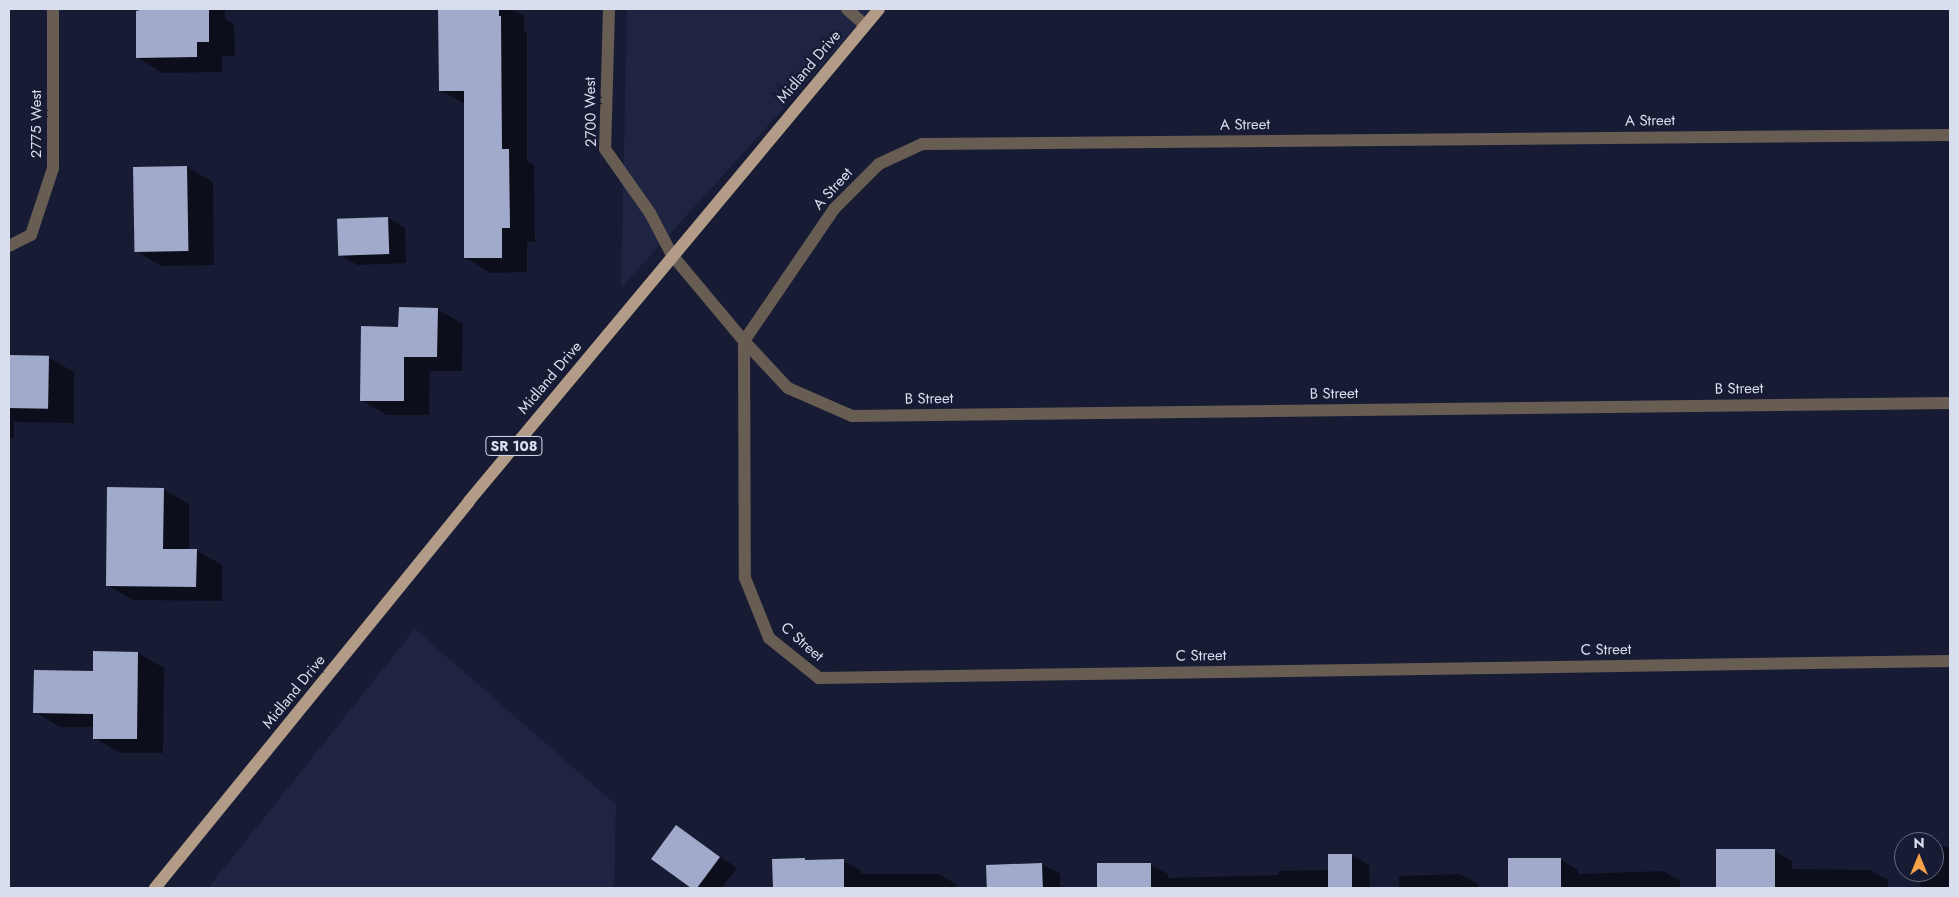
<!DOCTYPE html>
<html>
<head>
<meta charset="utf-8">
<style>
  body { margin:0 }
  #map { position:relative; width:1959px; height:897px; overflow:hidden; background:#171c34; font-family:Jost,sans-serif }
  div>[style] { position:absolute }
  .built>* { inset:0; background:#1e2442 }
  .shadow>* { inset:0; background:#0007 }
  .building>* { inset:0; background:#a1aaca; transform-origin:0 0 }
  .service>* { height:12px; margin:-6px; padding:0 6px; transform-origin:6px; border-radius:6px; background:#685d53 }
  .minor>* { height:12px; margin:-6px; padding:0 6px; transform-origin:6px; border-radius:6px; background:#685d53 }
  .tertiary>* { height:12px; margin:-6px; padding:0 6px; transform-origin:6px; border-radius:6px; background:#685d53 }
  .primary>* { height:12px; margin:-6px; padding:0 6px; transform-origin:6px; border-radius:6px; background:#b39c87 }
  span { translate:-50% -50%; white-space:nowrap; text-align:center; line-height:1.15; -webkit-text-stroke:5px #171c34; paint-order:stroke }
  .shield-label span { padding:1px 4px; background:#171c34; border:1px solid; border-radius:4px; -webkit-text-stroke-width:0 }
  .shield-label { font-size:14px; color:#d9deef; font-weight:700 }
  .street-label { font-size:15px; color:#d9deef }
  .frame { position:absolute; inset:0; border:10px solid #d9deef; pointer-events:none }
  .north { position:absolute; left:1894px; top:832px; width:50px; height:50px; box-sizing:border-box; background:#171c34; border:1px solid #656a7f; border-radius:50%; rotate:0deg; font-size:14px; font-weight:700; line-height:20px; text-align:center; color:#d9deef }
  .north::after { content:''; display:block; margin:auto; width:18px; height:22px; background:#f7a149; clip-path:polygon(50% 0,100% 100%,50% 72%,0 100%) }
</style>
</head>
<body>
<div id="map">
  <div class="built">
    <div style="clip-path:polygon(627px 9px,873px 9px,621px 288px)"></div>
    <div style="clip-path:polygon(415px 629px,616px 805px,614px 888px,208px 888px)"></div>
  </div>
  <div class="shadow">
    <div style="clip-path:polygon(145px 9px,225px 9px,225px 19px,234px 24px,235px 56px,222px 56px,222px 72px,163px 73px,138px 58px)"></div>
    <div style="clip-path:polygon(439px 9px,511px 9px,524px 16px,524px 31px,527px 32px,527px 161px,534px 165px,535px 242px,527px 242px,527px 272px,491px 273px,465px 258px,465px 104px,440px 90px)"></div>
    <div style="clip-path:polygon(187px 167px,213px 182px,214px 265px,161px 266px,136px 251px,135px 168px)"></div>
    <div style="clip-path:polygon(388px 218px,405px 228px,406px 263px,357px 265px,340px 255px)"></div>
    <div style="clip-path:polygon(437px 309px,463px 324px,462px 371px,430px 371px,429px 415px,387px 415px,361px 400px,400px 328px)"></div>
    <div style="clip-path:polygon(9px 357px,48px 357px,74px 372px,74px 423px,14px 422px,14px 438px,9px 438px)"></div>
    <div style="clip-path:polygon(163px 489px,189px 504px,189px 550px,196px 550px,222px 565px,222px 601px,133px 600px,107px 585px)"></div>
    <div style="clip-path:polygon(138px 653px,164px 668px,163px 753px,120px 753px,94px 738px,94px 727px,60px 727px,35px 712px,94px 672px)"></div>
    <div style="clip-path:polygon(676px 827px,737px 868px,722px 888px,694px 888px,653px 859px)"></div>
    <div style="clip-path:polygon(1934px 847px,1950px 847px,1950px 888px,1923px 888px,1920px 886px,1919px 872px,1934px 872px)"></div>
    <div style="clip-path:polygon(1718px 851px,1775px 851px,1792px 861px,1792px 869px,1870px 870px,1888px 880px,1888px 888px,1718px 888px)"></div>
    <div style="clip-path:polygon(1352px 855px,1369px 865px,1370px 888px,1099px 888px,1098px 866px,1150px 864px,1168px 874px,1168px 878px,1279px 875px,1279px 871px,1329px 870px)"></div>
    <div style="clip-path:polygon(1510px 859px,1561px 860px,1578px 870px,1578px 874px,1663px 871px,1680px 881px,1680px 888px,1509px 888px)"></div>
    <div style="clip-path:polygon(774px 861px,843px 861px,861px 871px,861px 874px,939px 874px,956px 884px,956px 888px,774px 888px)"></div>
    <div style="clip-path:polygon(1042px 864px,1060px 874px,1060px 888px,988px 888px,988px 866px)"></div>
    <div style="clip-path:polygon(1460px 874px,1478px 884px,1478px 888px,1399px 888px,1399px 876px)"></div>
  </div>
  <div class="building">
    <div style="clip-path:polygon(144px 9px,209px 9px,209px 42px,197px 42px,197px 57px,136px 58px,136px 11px)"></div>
    <div style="clip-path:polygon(438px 9px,499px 9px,499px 16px,501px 16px,502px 149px,509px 149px,510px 228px,502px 228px,502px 258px,464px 258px,464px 91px,439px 91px)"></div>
    <div style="left:187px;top:166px;width:85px;height:54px;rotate:89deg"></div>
    <div style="left:388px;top:217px;width:37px;height:51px;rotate:88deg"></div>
    <div style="clip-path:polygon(399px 307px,438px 308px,437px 357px,404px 357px,404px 401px,360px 401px,361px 326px,398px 327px)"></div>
    <div style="left:9px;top:355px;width:40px;height:53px;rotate:1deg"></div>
    <div style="clip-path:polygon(107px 487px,164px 488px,163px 549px,197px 549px,196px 587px,106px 586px)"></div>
    <div style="clip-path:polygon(93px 651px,138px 652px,137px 739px,93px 739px,93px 714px,33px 713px,34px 670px,93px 671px)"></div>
    <div style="clip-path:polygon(676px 825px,720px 857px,697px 888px,691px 888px,651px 859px)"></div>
    <div style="left:1716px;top:849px;width:59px;height:39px"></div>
    <div style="left:1328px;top:854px;width:24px;height:34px"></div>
    <div style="clip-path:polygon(805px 858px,805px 860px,844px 859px,844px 888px,773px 888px,772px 859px)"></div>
    <div style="left:1508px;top:858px;width:53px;height:30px"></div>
    <div style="left:1042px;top:863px;width:25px;height:56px;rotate:88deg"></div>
    <div style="left:1151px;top:863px;width:25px;height:54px;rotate:90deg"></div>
  </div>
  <div class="service">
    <div style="left:847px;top:9px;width:24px;rotate:42deg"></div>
  </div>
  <div class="minor">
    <div style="left:9px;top:246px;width:25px;rotate:-27deg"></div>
    <div style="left:31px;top:235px;width:71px;rotate:-71.8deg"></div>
    <div style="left:53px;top:168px;width:159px;rotate:-90deg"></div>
    <div style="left:672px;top:255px;width:112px;rotate:50.1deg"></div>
    <div style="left:744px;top:341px;width:160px;rotate:-55.7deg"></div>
    <div style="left:834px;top:209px;width:64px;rotate:-45deg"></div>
    <div style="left:879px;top:164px;width:47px;rotate:-24.9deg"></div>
    <div style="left:922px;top:144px;width:1028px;rotate:-0.5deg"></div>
    <div style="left:744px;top:341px;width:237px;rotate:89.8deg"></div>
    <div style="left:745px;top:578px;width:65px;rotate:68.2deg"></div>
    <div style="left:769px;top:638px;width:64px;rotate:38.7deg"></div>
    <div style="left:819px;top:678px;width:1131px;rotate:-0.86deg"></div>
    <div style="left:744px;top:341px;width:64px;rotate:46.9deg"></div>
    <div style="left:788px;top:388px;width:70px;rotate:23.6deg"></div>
    <div style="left:852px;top:416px;width:1098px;rotate:-0.68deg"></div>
  </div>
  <div class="tertiary">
    <div style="left:609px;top:9px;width:140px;rotate:91.6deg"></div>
    <div style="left:605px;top:149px;width:78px;rotate:54.9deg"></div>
    <div style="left:650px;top:213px;width:47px;rotate:62.4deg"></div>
  </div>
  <div class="primary">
    <div style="left:155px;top:888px;width:498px;rotate:-50.9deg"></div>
    <div style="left:469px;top:501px;width:640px;rotate:-50.19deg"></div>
  </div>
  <div class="shield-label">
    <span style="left:514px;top:446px">SR 108</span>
  </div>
  <div class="street-label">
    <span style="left:809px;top:67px;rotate:-50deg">Midland Drive</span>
    <span style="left:591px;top:112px;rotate:-91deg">2700 West</span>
    <span style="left:1650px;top:121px;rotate:-1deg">A Street</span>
    <span style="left:37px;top:124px;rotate:-90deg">2775 West</span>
    <span style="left:1245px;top:125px;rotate:-1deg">A Street</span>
    <span style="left:833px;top:189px;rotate:-48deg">A Street</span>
    <span style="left:550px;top:378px;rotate:-50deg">Midland Drive</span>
    <span style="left:1739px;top:389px;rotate:-1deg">B Street</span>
    <span style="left:1334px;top:394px;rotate:-1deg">B Street</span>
    <span style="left:929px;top:399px;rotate:-1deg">B Street</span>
    <span style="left:802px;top:642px;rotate:41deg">C Street</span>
    <span style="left:1606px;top:650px;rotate:-1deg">C Street</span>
    <span style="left:1201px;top:656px;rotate:-1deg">C Street</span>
    <span style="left:294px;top:692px;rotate:-51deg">Midland Drive</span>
  </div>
  <div class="frame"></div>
  <div class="north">N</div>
</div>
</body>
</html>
